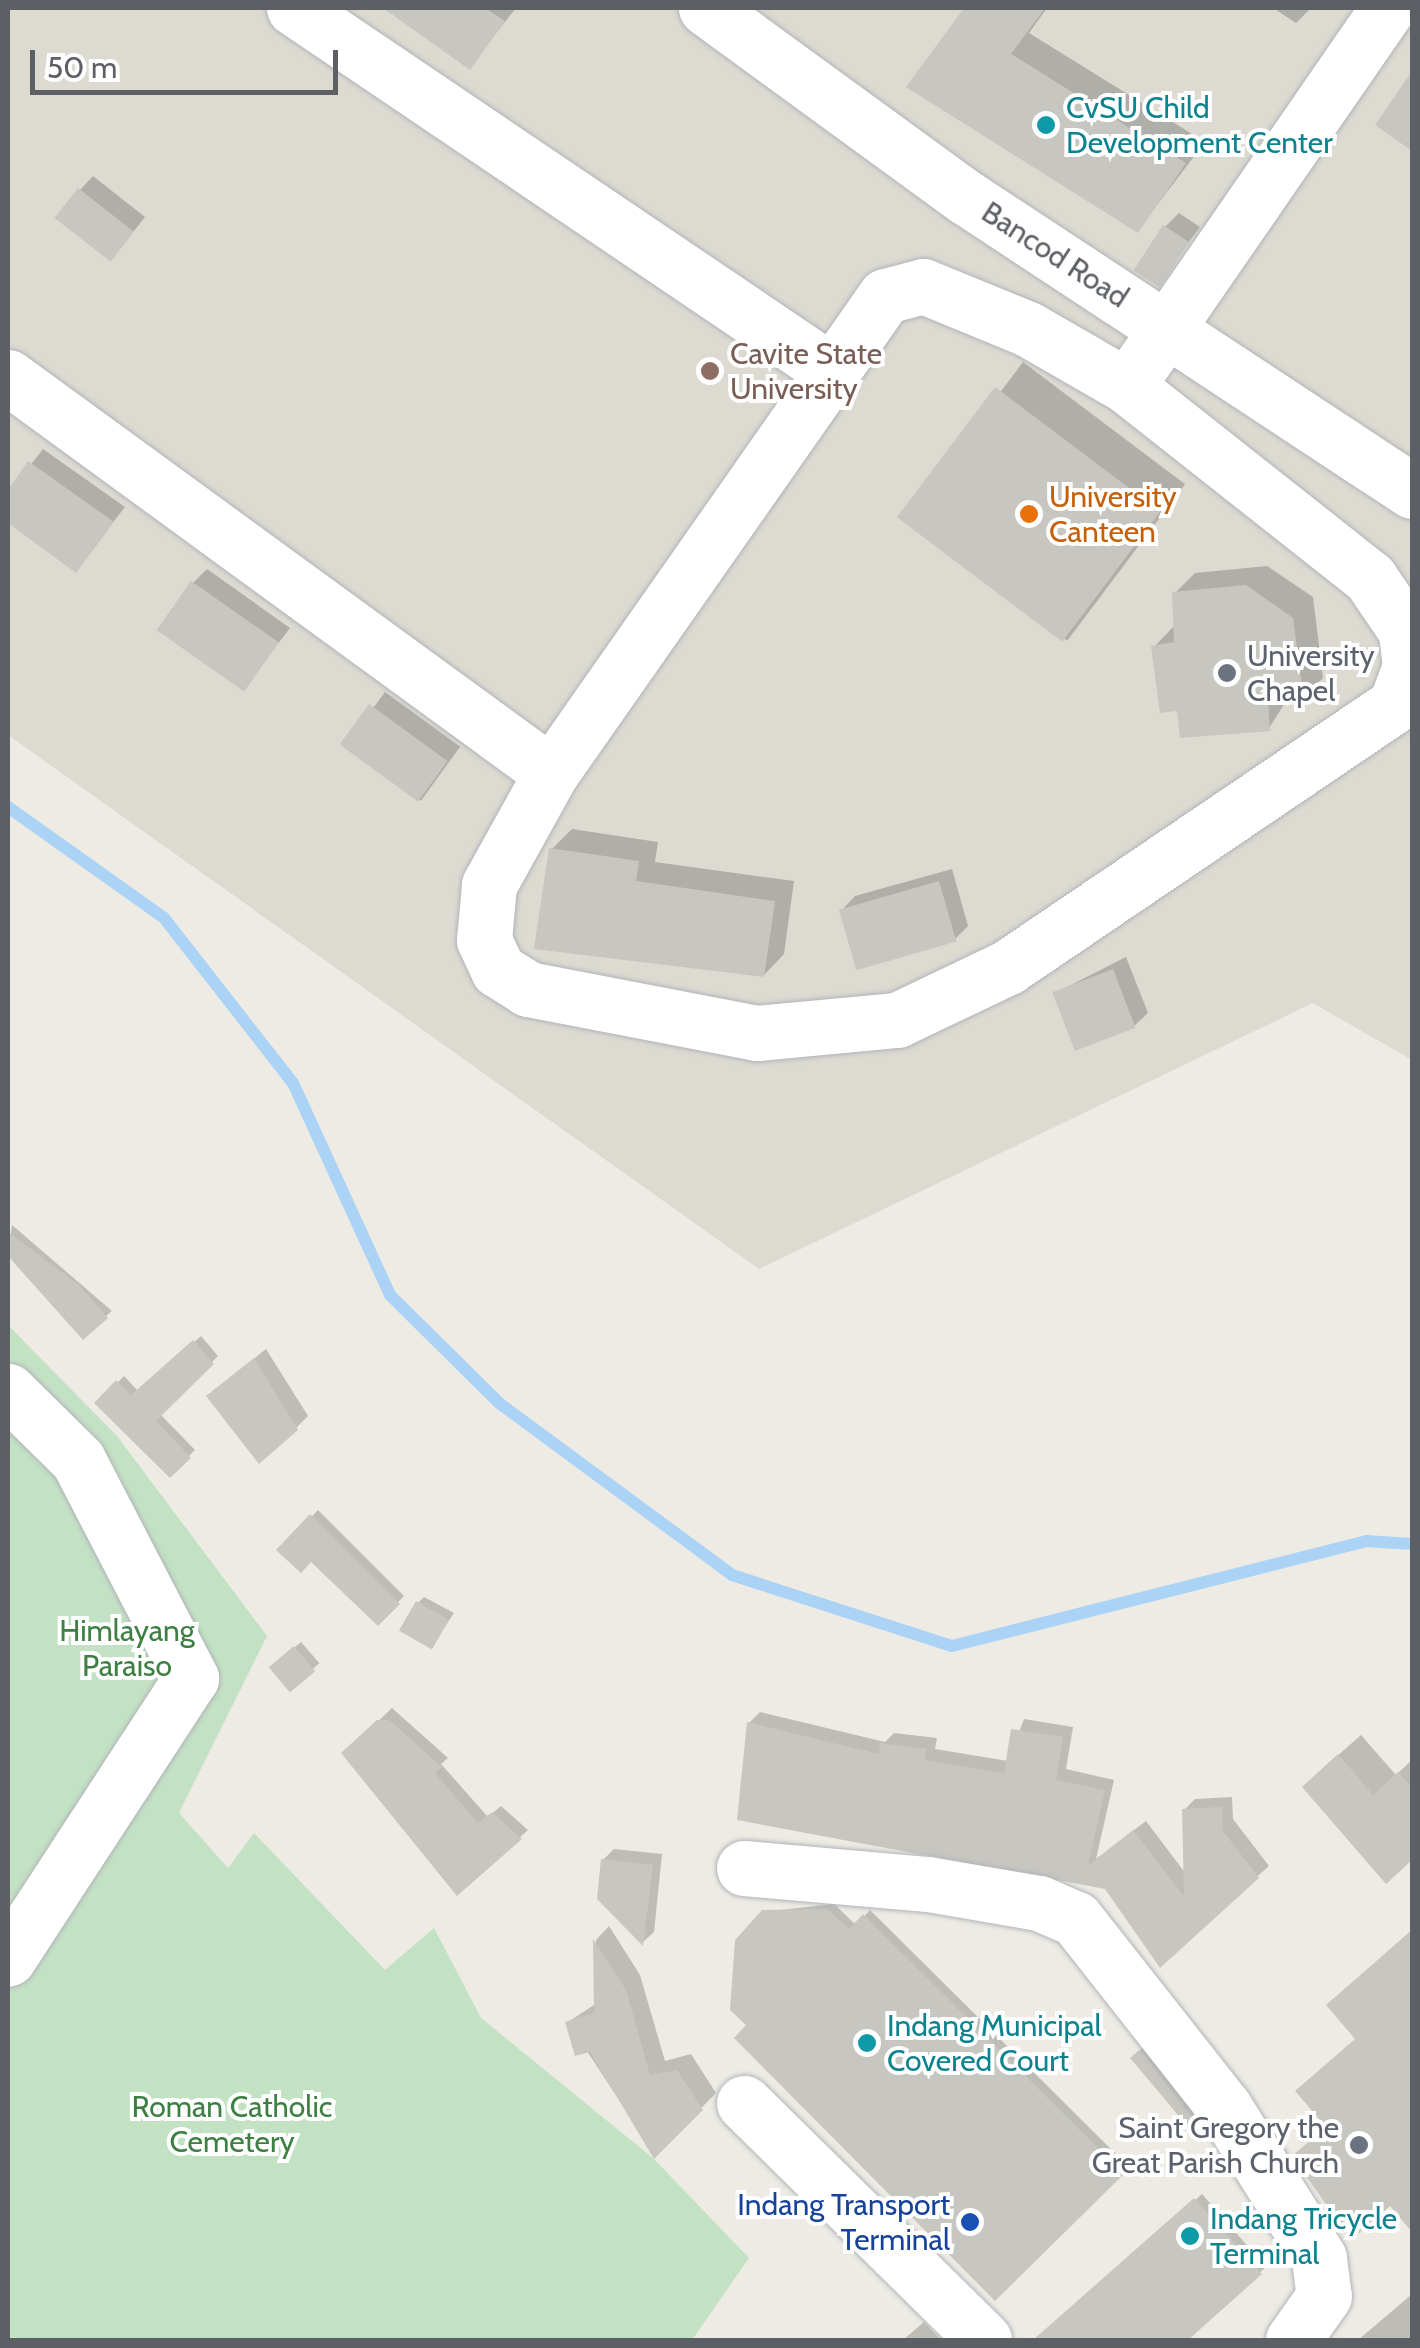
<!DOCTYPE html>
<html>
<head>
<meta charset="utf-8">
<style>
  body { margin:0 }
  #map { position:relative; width:1420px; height:2348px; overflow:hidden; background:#edebe4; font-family:Cabin,sans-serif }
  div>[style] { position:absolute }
  .education>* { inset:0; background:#dddad2 }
  .green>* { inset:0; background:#c3e2c4 }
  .shadow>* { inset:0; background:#0003; transform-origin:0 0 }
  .stream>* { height:12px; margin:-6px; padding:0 6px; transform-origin:6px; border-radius:6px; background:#abd3f6 }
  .building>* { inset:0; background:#c8c6c1; transform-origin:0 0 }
  .roads { filter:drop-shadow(0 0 2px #b1b4b8) drop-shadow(0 0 2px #b1b4b8) }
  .minor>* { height:55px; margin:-27.5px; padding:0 27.5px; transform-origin:27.5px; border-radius:27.5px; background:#fff }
  .dots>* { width:28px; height:28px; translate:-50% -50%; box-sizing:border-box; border:5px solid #fff; border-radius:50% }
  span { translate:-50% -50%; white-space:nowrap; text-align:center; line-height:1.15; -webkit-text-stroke:8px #fff; paint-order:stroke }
  .culture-label { font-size:30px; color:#0d838f }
  .left { translate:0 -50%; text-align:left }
  .street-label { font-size:30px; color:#5c5f63 }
  .education-label { font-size:30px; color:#785e54 }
  .food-label { font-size:30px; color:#c56008 }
  .worship-label { font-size:30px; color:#5b616d }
  .right { translate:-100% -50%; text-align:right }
  .park-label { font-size:30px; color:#3e8043 }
  .transit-label { font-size:30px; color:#164399 }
  .frame { position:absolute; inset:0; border:10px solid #5c5f63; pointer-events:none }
  .scale { position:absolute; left:30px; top:50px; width:308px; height:45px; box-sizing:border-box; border:5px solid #5c5f63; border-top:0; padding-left:12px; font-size:30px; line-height:35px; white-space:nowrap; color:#5c5f63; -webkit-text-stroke:8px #fff; paint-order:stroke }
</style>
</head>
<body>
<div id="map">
  <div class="education">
    <div style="clip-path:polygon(8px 8px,1412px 8px,1412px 1060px,1313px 1003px,759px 1269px,8px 735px)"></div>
  </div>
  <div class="green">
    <div style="clip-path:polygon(8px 1325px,117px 1436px,267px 1636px,179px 1813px,228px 1868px,254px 1833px,385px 1970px,434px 1928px,481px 2018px,654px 2159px,749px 2258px,692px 2340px,8px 2340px)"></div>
  </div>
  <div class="shadow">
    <div style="clip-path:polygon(413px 8px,516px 8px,470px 66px,404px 19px)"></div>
    <div style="clip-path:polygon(967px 8px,1047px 8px,1029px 33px,1205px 142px,1138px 230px,909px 87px)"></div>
    <div style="clip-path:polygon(1273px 8px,1311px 8px,1296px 23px)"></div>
    <div style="clip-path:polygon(93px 176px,145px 217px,123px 245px,80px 190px)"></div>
    <div style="clip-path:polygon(1179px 213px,1200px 227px,1158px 283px,1165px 227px)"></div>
    <div style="left:1023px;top:362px;width:203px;height:196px;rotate:37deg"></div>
    <div style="clip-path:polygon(43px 449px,125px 507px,76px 570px,8px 520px,8px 494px)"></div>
    <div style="clip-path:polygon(1267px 566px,1313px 597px,1323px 678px,1303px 698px,1288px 698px,1269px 728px,1180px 709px,1154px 647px,1174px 626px,1175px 593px,1195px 573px)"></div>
    <div style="clip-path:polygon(207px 569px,290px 628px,244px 688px,193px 583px)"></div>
    <div style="left:385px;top:692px;width:93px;height:67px;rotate:36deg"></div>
    <div style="clip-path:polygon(572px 829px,658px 842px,655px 862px,794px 881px,784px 954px,764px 975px,552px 849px)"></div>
    <div style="clip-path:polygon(952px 869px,968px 926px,954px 940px,842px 910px,855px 896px)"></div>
    <div style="clip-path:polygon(1126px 957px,1148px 1013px,1134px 1026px,1055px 993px)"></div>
    <div style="clip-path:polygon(12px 1225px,112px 1311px,83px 1336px,8px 1253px)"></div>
    <div style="clip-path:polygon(201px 1336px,218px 1356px,160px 1414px,195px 1450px,170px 1475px,98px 1403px,124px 1376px,138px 1391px)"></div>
    <div style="clip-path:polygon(266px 1349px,308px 1416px,296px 1428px,221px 1385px)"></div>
    <div style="clip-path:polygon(318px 1510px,404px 1596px,378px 1623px,311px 1559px,280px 1550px)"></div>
    <div style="clip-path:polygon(424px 1597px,454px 1613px,432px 1646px,418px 1603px)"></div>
    <div style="left:301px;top:1642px;width:28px;height:38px;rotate:49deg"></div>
    <div style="clip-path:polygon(392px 1708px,448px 1758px,441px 1764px,488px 1817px,501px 1806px,528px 1830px,457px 1893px,345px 1753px)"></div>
    <div style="clip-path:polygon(760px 1712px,885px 1742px,894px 1733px,937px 1738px,935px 1749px,1008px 1761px,1024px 1719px,1073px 1727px,1066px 1769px,1114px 1780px,1096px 1859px,1146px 1821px,1186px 1874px,1184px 1810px,1195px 1799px,1232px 1797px,1233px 1819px,1269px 1866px,1160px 1964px,1107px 1886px,749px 1723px)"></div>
    <div style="clip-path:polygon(1361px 1735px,1396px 1775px,1412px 1760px,1412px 1857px,1386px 1880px,1327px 1765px)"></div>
    <div style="clip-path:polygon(614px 1849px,662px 1854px,654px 1932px,643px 1942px,603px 1860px)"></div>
    <div style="clip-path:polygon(834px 1904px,856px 1925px,870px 1910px,1128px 2166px,995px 2298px,750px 2025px,763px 1912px)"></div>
    <div style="clip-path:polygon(609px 1926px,640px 1975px,665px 2061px,691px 2054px,716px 2093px,655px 2155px,568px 2022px,597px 2003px,596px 1940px)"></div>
    <div style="clip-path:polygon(1412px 1930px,1412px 2229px,1328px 2126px,1357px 2038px,1351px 1984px)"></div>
    <div style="left:1154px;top:2039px;width:98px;height:28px;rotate:52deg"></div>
    <div style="clip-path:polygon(1202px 2194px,1266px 2267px,1184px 2340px,1037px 2340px)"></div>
    <div style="clip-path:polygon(1411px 2295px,1412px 2340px,1358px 2340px)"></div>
    <div style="clip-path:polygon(924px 2322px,941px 2340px,903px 2340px)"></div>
  </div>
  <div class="stream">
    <div style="left:8px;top:807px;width:191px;rotate:35.4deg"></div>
    <div style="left:164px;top:918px;width:209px;rotate:52deg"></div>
    <div style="left:293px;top:1083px;width:233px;rotate:65.4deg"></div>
    <div style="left:390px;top:1295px;width:153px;rotate:44.7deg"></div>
    <div style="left:499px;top:1403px;width:290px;rotate:36.4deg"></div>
    <div style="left:732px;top:1575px;width:231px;rotate:17.9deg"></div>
    <div style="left:952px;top:1646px;width:427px;rotate:-14.2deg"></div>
    <div style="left:1366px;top:1541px;width:46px;rotate:3.7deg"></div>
  </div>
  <div class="building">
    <div style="clip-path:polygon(383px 8px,485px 8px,505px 21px,470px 70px)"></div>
    <div style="clip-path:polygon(964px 8px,1045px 8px,1011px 54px,1186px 163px,1138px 233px,906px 87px)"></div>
    <div style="clip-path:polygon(1412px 71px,1412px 151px,1375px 125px)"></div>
    <div style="left:78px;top:188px;width:71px;height:38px;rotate:38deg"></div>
    <div style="left:1163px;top:225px;width:31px;height:54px;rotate:33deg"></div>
    <div style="left:995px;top:387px;width:207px;height:163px;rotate:37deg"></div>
    <div style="clip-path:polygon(28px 461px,114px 522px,76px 573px,8px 523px,8px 490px)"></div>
    <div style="left:191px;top:581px;width:107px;height:60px;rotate:35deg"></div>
    <div style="clip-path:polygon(1246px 585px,1293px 618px,1304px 700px,1268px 701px,1270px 731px,1180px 738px,1177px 711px,1160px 713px,1151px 646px,1174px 642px,1172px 592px)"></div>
    <div style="left:369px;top:704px;width:97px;height:50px;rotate:36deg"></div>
    <div style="clip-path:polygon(549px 848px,639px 861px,636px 881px,775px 901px,764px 977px,534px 949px)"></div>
    <div style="left:939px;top:881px;width:63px;height:104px;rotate:74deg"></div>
    <div style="left:1113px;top:969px;width:63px;height:65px;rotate:69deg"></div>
    <div style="clip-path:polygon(8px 1232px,79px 1285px,108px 1318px,83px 1340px,8px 1256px)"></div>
    <div style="clip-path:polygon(193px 1340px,214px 1364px,156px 1421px,191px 1458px,170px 1478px,94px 1403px,116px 1380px,131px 1395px)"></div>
    <div style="clip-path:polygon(254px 1358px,298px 1430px,259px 1464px,206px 1396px)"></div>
    <div style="clip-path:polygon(310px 1514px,400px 1604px,378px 1626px,311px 1562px,301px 1573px,276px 1550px)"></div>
    <div style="left:416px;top:1601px;width:38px;height:34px;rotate:30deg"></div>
    <div style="left:294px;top:1646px;width:33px;height:33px;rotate:50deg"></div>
    <div style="clip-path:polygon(377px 1720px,389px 1720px,442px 1767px,435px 1773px,478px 1823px,492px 1812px,522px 1839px,457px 1896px,341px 1753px)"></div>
    <div style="clip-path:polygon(747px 1722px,879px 1754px,880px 1743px,927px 1749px,925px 1760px,1004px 1773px,1011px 1729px,1063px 1737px,1056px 1780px,1105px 1790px,1088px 1866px,1133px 1830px,1184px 1896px,1182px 1809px,1222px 1807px,1223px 1831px,1259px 1878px,1160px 1968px,1105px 1889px,737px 1820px)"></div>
    <div style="clip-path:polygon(1338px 1754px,1373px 1795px,1398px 1772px,1412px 1788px,1412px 1860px,1386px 1884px,1302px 1787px)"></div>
    <div style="clip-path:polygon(601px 1859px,653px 1865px,643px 1946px,597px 1899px)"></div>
    <div style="clip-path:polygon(827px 1909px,849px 1929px,863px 1914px,1124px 2174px,995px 2301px,734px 2038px,746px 2025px,730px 2010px,735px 1940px,762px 1910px)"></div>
    <div style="clip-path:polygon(1412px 1930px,1412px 2232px,1390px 2206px,1351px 2240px,1292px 2156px,1326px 2127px,1295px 2091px,1355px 2039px,1326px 2005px)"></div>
    <div style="clip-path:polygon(593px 1939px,626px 1990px,650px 2075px,677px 2070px,703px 2110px,654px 2159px,590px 2052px,575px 2056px,565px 2022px,594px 2013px)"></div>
    <div style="clip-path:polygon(1140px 2050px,1198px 2125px,1196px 2136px,1130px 2058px)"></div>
    <div style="clip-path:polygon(1194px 2198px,1262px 2274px,1188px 2340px,1033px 2340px)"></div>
  </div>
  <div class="roads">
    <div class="minor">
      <div style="left:294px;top:8px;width:643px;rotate:34.04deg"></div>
      <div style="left:706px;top:8px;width:323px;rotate:36.1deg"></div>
      <div style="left:967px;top:198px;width:533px;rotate:33.36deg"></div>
      <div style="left:8px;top:377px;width:672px;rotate:36.1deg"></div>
      <div style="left:1127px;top:386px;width:114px;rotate:-150.1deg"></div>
      <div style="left:1028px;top:329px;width:113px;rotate:-157.7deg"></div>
      <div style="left:923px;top:286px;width:39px;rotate:165deg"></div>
      <div style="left:885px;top:296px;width:582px;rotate:125deg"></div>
      <div style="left:551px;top:773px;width:128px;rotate:119deg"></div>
      <div style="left:489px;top:885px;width:55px;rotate:95.2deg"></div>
      <div style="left:484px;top:940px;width:33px;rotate:65deg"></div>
      <div style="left:498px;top:970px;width:36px;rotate:32deg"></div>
      <div style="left:528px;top:989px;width:233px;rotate:10.9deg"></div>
      <div style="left:757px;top:1033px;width:141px;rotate:-5.3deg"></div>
      <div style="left:897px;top:1020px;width:123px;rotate:-25.5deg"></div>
      <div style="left:1008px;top:967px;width:469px;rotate:-34.1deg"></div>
      <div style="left:1396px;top:704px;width:40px;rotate:-69.8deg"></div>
      <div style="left:1410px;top:666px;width:35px;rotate:-97deg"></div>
      <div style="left:1406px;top:631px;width:64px;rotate:-124.2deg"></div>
      <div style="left:1370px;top:578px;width:310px;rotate:-141.7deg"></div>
      <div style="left:1127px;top:386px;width:459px;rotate:-55.4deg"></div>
      <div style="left:8px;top:1391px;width:98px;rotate:44.6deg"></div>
      <div style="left:78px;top:1460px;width:246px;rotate:62.6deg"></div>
      <div style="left:191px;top:1678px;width:335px;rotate:123.1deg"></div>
      <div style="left:744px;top:1868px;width:185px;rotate:5deg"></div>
      <div style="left:928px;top:1884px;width:113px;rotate:9.7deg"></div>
      <div style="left:1039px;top:1903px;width:40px;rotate:23.4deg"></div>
      <div style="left:1076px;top:1919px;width:239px;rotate:51.8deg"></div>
      <div style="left:1224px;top:2107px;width:178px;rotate:57.8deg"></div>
      <div style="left:1319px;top:2258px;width:38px;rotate:83deg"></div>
      <div style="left:1324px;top:2296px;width:54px;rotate:125.2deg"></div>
      <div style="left:744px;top:2103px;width:337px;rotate:44.6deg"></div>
    </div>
  </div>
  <div class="dots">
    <div style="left:1046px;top:125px;background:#0f9aa8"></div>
    <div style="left:710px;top:371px;background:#8d6e63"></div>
    <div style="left:1029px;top:514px;background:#e8710a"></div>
    <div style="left:1227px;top:673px;background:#6b7280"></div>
    <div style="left:867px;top:2043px;background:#0f9aa8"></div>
    <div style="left:1359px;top:2145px;background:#6b7280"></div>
    <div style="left:970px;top:2222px;background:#1a4fb4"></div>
    <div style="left:1190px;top:2236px;background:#0f9aa8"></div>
  </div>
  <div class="culture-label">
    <span class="left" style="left:1066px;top:125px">CvSU Child<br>Development Center</span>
    <span class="left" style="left:887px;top:2043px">Indang Municipal<br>Covered Court</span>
    <span class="left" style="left:1210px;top:2236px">Indang Tricycle<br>Terminal</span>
  </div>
  <div class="street-label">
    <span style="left:1055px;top:255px;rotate:33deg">Bancod Road</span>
  </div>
  <div class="education-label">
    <span class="left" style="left:730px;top:371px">Cavite State<br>University</span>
  </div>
  <div class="food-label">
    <span class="left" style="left:1049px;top:514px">University<br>Canteen</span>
  </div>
  <div class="worship-label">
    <span class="left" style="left:1247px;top:673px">University<br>Chapel</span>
    <span class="right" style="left:1339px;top:2145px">Saint Gregory the<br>Great Parish Church</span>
  </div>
  <div class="park-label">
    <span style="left:127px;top:1648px">Himlayang<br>Paraiso</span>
    <span style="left:232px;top:2124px">Roman Catholic<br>Cemetery</span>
  </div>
  <div class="transit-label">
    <span class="right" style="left:950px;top:2222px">Indang Transport<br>Terminal</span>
  </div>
  <div class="frame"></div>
  <div class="scale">50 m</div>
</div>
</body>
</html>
